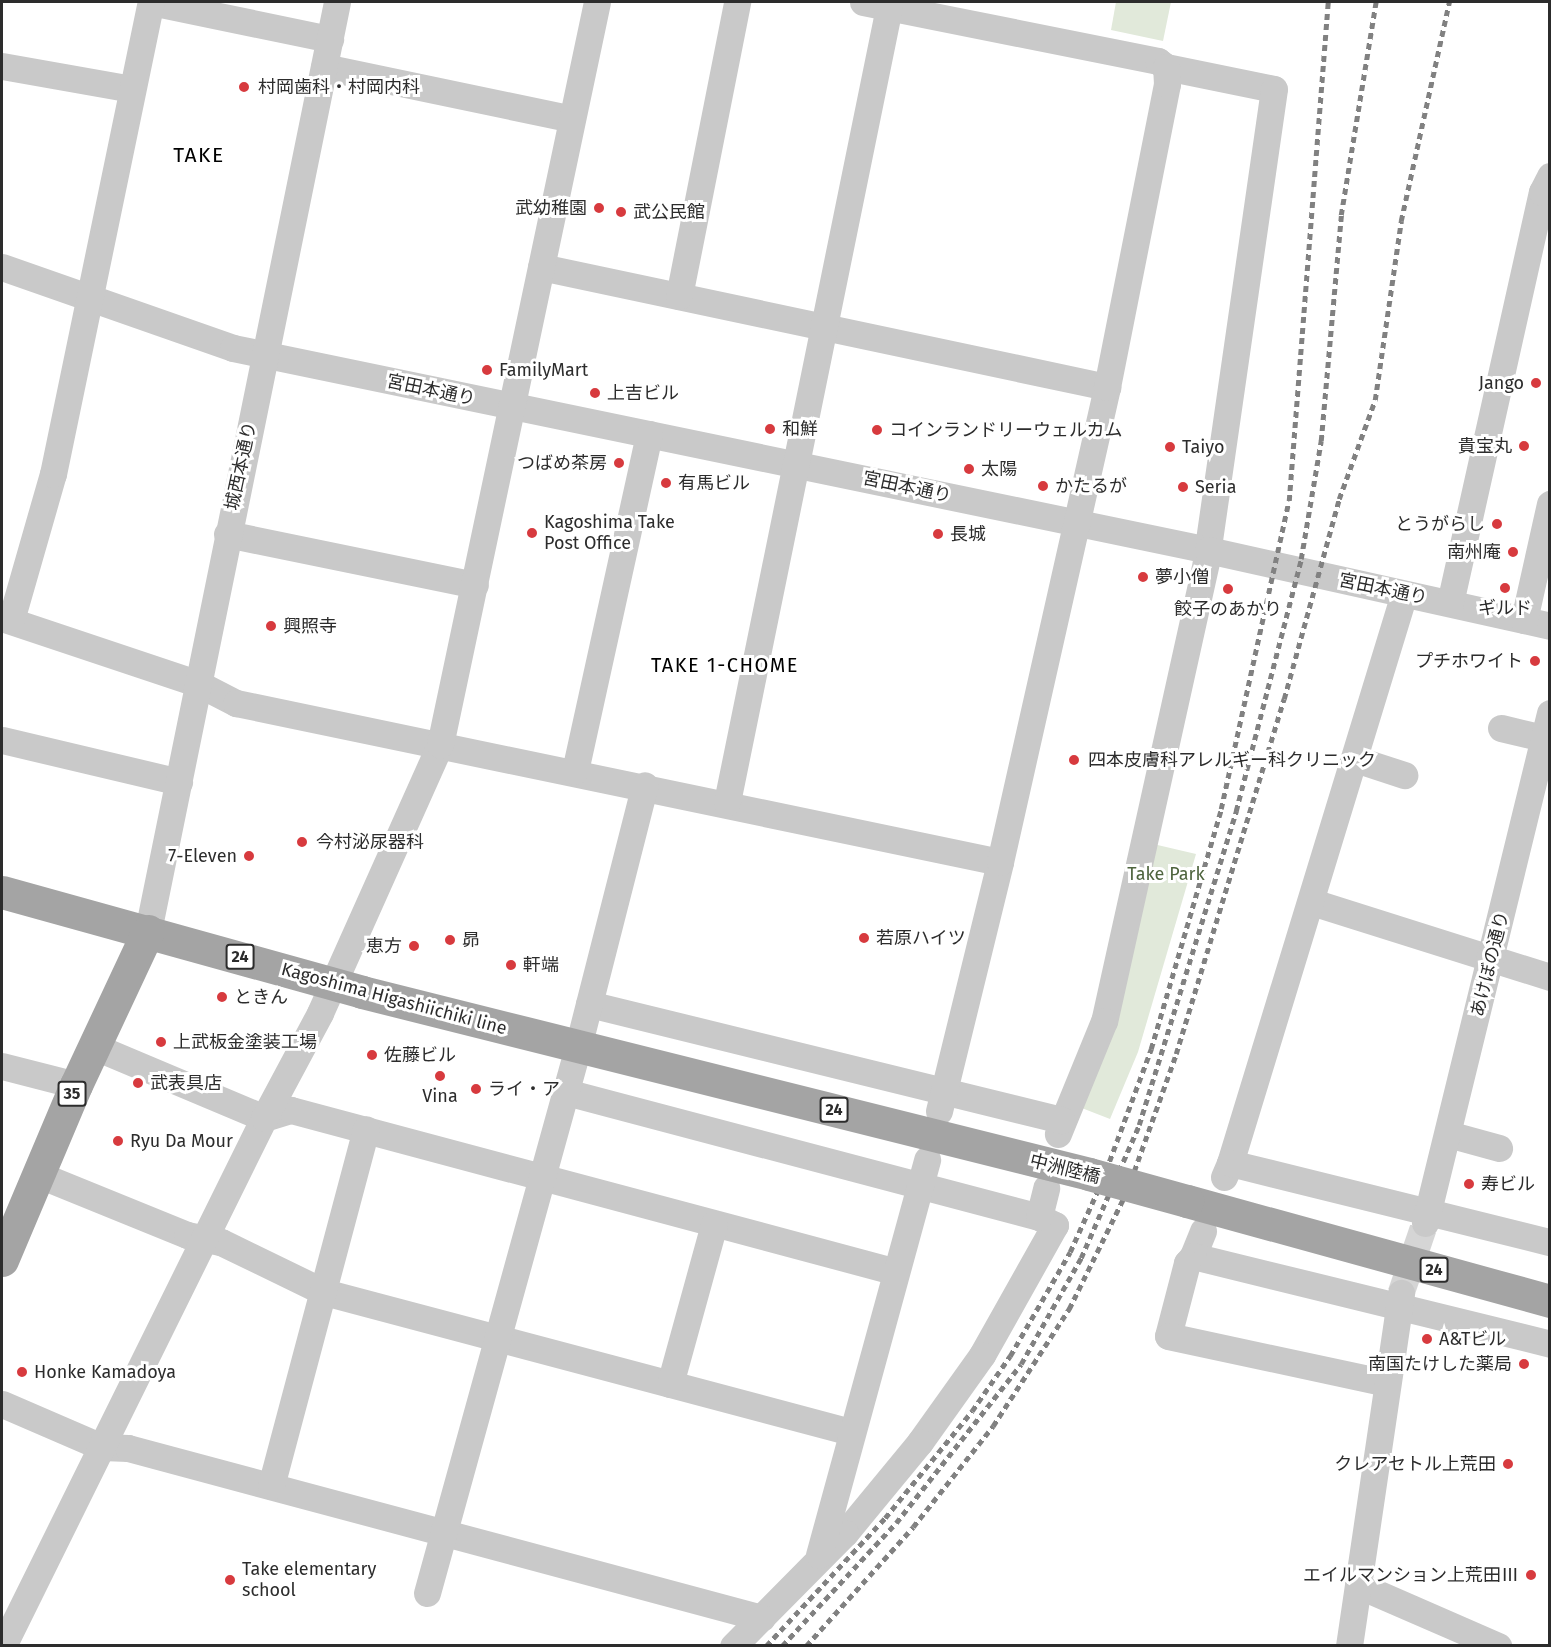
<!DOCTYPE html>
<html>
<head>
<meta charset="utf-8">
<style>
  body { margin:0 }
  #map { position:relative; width:1551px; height:1647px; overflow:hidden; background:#fff; font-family:"Fira Sans","Noto Sans JP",sans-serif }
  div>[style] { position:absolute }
  .green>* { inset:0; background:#e1e9da }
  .minor-tunnel>* { height:27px; margin-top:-13.5px; transform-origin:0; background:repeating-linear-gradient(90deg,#d5d5d5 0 27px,transparent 0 41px) }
  .minor>* { height:27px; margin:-13.5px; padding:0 13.5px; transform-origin:13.5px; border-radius:13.5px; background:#c9c9c9 }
  .major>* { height:33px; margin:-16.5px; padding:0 16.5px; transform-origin:16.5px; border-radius:16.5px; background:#a4a4a4 }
  .rail>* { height:4.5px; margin-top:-2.25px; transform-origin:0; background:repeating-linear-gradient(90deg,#818181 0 6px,transparent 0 10.5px) }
  .major-bridge>* { height:33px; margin:-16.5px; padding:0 16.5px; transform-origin:16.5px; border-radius:16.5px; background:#a4a4a4 }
  .dots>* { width:16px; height:16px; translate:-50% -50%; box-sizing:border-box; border:3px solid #fff; border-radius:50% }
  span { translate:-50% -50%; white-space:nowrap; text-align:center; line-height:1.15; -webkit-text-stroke:6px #fff; paint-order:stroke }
  .shield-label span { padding:2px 4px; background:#fff; border:2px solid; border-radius:4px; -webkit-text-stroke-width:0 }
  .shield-label { font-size:16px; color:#2c2c2c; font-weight:700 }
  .poi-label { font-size:18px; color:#2c2c2c }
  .left { translate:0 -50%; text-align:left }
  .right { translate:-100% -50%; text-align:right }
  .street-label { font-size:18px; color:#2c2c2c }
  .park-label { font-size:18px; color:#4e643d }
  .neighbourhood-label { font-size:20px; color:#000; letter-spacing:1.5px }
  .quarter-label { font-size:21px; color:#000; letter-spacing:1.5px }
  .frame { position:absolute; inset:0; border:3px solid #2c2c2c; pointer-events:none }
</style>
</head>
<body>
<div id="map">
  <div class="green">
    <div style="clip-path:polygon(1116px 2px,1171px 2px,1163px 41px,1111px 30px)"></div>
    <div style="clip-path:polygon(1149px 843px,1196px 854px,1138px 1052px,1110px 1119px,1074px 1105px)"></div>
  </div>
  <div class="minor-tunnel">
    <div style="left:1401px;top:1293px;width:74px;rotate:-71.1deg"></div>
  </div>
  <div class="minor">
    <div style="left:151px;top:2px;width:183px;rotate:11.7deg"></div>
    <div style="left:863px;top:2px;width:301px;rotate:11.3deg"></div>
    <div style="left:1158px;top:61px;width:10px;rotate:37deg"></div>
    <div style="left:1166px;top:67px;width:110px;rotate:11.5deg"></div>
    <div style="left:1274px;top:89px;width:478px;rotate:98.2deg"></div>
    <div style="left:1206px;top:562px;width:470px;rotate:102.5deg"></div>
    <div style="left:1104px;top:1021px;width:122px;rotate:112.2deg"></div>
    <div style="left:2px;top:66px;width:132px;rotate:10deg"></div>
    <div style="left:324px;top:67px;width:253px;rotate:11.8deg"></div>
    <div style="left:2px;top:267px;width:245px;rotate:19.3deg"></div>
    <div style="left:233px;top:348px;width:996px;rotate:11.7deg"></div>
    <div style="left:1208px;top:550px;width:350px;rotate:12.5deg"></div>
    <div style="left:541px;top:267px;width:579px;rotate:11.97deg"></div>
    <div style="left:679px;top:296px;width:300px;rotate:-78.8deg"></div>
    <div style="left:227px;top:534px;width:253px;rotate:11.6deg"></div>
    <div style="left:1450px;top:603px;width:421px;rotate:-77.4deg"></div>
    <div style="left:1542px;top:192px;width:18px;rotate:-63deg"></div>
    <div style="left:2px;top:618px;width:208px;rotate:18.5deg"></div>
    <div style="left:199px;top:684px;width:42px;rotate:27.2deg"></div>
    <div style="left:236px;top:703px;width:780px;rotate:11.76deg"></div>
    <div style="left:11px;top:620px;width:152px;rotate:-74deg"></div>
    <div style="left:53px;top:474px;width:482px;rotate:-78.3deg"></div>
    <div style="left:1524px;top:620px;width:119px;rotate:-77.4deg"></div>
    <div style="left:1501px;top:728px;width:43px;rotate:13.4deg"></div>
    <div style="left:2px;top:740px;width:182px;rotate:13.3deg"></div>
    <div style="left:1355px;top:759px;width:52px;rotate:18.1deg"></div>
    <div style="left:575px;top:771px;width:345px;rotate:-77.6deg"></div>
    <div style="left:727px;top:802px;width:811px;rotate:-78.48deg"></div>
    <div style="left:1312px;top:902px;width:250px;rotate:17.5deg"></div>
    <div style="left:148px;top:931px;width:948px;rotate:-78.5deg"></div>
    <div style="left:589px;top:1004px;width:487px;rotate:13.8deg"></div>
    <div style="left:93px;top:1046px;width:186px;rotate:22.8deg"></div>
    <div style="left:264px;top:1118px;width:28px;rotate:-17deg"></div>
    <div style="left:291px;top:1110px;width:623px;rotate:14.97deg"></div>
    <div style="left:2px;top:1066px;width:76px;rotate:14.4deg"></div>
    <div style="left:566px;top:1092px;width:489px;rotate:14.8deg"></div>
    <div style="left:1039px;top:1217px;width:18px;rotate:27deg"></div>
    <div style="left:1055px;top:1225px;width:149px;rotate:119.3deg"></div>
    <div style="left:982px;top:1355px;width:107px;rotate:125.5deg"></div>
    <div style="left:920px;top:1442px;width:118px;rotate:129.5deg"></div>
    <div style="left:845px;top:1533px;width:159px;rotate:134.7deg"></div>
    <div style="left:939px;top:1111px;width:256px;rotate:-76.2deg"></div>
    <div style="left:1000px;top:862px;width:487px;rotate:-77.3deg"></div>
    <div style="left:1107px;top:387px;width:309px;rotate:-78.8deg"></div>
    <div style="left:1167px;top:84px;width:17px;rotate:-93deg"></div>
    <div style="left:1448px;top:1134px;width:53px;rotate:15.4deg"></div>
    <div style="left:1230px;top:1163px;width:595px;rotate:-73deg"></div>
    <div style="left:37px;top:1174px;width:162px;rotate:22.1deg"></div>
    <div style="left:187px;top:1235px;width:35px;rotate:12deg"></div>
    <div style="left:221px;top:1242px;width:114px;rotate:25.9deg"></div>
    <div style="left:324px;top:1292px;width:545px;rotate:14.88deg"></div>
    <div style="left:1224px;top:1177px;width:15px;rotate:-67deg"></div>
    <div style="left:1230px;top:1163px;width:330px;rotate:13.9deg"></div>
    <div style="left:1039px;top:1217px;width:30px;rotate:-76deg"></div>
    <div style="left:1425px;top:1223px;width:525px;rotate:-76.23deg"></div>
    <div style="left:1203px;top:1231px;width:27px;rotate:112deg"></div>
    <div style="left:1193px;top:1256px;width:368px;rotate:13.8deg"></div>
    <div style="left:1193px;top:1256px;width:9px;rotate:131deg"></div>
    <div style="left:1187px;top:1263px;width:75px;rotate:104.6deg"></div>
    <div style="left:1168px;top:1336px;width:224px;rotate:12.1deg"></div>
    <div style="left:670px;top:1384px;width:166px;rotate:-74.6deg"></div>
    <div style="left:2px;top:1404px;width:109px;rotate:23.3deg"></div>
    <div style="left:102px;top:1447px;width:26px;rotate:2deg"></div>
    <div style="left:128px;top:1448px;width:656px;rotate:15.01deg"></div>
    <div style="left:271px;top:1486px;width:369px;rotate:-75.1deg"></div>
    <div style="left:819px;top:1555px;width:410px;rotate:-74.7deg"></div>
    <div style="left:1358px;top:1585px;width:153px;rotate:23.5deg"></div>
    <div style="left:427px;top:1593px;width:566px;rotate:-74.54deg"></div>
    <div style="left:578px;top:1047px;width:270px;rotate:-75.7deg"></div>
    <div style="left:3px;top:1646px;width:589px;rotate:-63.7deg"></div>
    <div style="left:264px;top:1118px;width:119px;rotate:-61.9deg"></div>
    <div style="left:320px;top:1013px;width:294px;rotate:-65.9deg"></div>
    <div style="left:440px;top:745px;width:759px;rotate:-78.07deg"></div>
    <div style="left:1349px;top:1646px;width:357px;rotate:-81.6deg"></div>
  </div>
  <div class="major">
    <div style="left:2px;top:892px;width:374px;rotate:15.5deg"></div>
    <div style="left:362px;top:992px;width:749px;rotate:14.05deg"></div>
    <div style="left:1187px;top:1201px;width:377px;rotate:15.4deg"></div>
    <div style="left:2px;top:1260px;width:190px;rotate:-67.1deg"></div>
    <div style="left:76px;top:1085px;width:170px;rotate:-64.9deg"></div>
  </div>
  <div class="rail">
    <div style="left:766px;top:1646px;width:175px;rotate:-47.1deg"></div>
    <div style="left:885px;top:1518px;width:138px;rotate:-50.9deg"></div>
    <div style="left:972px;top:1411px;width:67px;rotate:-55.4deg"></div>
    <div style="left:1010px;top:1356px;width:120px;rotate:-60deg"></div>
    <div style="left:1070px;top:1252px;width:78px;rotate:-65.7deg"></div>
    <div style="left:1102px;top:1181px;width:141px;rotate:-69.6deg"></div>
    <div style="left:1151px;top:1049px;width:250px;rotate:-73.7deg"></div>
    <div style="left:1221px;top:809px;width:315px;rotate:-77.6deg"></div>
    <div style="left:1289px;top:501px;width:501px;rotate:-85.53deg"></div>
    <div style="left:782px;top:1646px;width:168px;rotate:-47.2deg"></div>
    <div style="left:896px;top:1523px;width:202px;rotate:-51.8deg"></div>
    <div style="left:1021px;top:1364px;width:122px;rotate:-60.5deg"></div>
    <div style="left:1081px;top:1258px;width:145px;rotate:-66.4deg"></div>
    <div style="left:1139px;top:1125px;width:329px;rotate:-72.8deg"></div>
    <div style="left:1236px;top:811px;width:260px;rotate:-75.5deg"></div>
    <div style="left:1301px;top:559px;width:120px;rotate:-80.4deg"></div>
    <div style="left:1321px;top:441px;width:227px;rotate:-84.9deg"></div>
    <div style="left:1341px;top:215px;width:216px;rotate:-80.7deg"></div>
    <div style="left:806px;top:1646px;width:160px;rotate:-48deg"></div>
    <div style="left:913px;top:1527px;width:129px;rotate:-51.6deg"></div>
    <div style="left:993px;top:1426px;width:140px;rotate:-57deg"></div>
    <div style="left:1069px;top:1309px;width:131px;rotate:-63.8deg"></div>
    <div style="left:1127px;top:1191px;width:145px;rotate:-70.3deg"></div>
    <div style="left:1176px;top:1054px;width:371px;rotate:-73.1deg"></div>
    <div style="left:1284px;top:699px;width:207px;rotate:-74.6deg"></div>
    <div style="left:1339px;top:499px;width:105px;rotate:-70deg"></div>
    <div style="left:1375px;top:400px;width:181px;rotate:-81.7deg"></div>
    <div style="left:1401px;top:221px;width:224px;rotate:-77.6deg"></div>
  </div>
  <div class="major-bridge">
    <div style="left:1089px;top:1174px;width:102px;rotate:15.4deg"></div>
  </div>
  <div class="dots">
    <div style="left:244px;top:87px;background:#d73a3e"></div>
    <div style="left:599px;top:208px;background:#d73a3e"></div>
    <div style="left:621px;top:212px;background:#d73a3e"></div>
    <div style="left:487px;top:370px;background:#d73a3e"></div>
    <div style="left:1536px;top:383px;background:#d73a3e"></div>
    <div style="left:595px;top:393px;background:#d73a3e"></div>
    <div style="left:770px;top:429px;background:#d73a3e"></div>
    <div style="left:877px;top:430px;background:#d73a3e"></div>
    <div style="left:1524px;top:446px;background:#d73a3e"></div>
    <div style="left:1170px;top:447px;background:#d73a3e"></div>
    <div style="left:619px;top:463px;background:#d73a3e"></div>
    <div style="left:969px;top:469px;background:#d73a3e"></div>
    <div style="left:666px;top:483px;background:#d73a3e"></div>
    <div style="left:1043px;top:486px;background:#d73a3e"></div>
    <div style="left:1183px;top:487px;background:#d73a3e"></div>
    <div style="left:1497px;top:524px;background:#d73a3e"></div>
    <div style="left:532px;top:533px;background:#d73a3e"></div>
    <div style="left:938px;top:534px;background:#d73a3e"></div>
    <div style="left:1513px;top:552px;background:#d73a3e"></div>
    <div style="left:1143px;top:577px;background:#d73a3e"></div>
    <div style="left:1505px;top:588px;background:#d73a3e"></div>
    <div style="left:1228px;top:589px;background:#d73a3e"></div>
    <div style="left:271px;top:626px;background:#d73a3e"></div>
    <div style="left:1535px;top:661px;background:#d73a3e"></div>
    <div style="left:1074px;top:760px;background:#d73a3e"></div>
    <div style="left:302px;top:842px;background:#d73a3e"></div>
    <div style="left:249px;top:856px;background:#d73a3e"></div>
    <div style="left:864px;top:938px;background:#d73a3e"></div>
    <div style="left:450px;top:940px;background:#d73a3e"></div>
    <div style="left:414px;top:946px;background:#d73a3e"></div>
    <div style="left:511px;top:965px;background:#d73a3e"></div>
    <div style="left:222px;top:997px;background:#d73a3e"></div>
    <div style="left:161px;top:1042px;background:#d73a3e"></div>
    <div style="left:372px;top:1055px;background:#d73a3e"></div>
    <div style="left:440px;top:1076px;background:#d73a3e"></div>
    <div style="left:138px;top:1083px;background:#d73a3e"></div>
    <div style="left:476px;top:1089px;background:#d73a3e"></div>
    <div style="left:118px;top:1141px;background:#d73a3e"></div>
    <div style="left:1469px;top:1184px;background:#d73a3e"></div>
    <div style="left:1427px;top:1339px;background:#d73a3e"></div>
    <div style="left:1524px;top:1364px;background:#d73a3e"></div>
    <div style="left:22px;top:1372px;background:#d73a3e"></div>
    <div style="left:1508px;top:1464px;background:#d73a3e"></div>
    <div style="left:1531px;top:1575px;background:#d73a3e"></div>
    <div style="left:230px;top:1580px;background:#d73a3e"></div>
  </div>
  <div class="shield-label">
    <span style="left:240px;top:957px">24</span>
    <span style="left:72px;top:1094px">35</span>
    <span style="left:834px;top:1110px">24</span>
    <span style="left:1434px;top:1270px">24</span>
  </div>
  <div class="poi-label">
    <span class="left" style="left:258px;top:87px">村岡歯科・村岡内科</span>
    <span class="right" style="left:587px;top:208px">武幼稚園</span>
    <span class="left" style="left:633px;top:212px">武公民館</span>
    <span class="left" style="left:499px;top:370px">FamilyMart</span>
    <span class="right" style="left:1524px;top:383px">Jango</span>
    <span class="left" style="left:607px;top:393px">上吉ビル</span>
    <span class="left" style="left:782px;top:429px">和鮮</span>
    <span class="left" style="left:889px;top:430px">コインランドリーウェルカム</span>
    <span class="right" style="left:1512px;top:446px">貴宝丸</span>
    <span class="left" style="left:1182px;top:447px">Taiyo</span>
    <span class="right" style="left:607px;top:463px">つばめ茶房</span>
    <span class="left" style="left:981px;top:469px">太陽</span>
    <span class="left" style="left:678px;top:483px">有馬ビル</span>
    <span class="left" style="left:1055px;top:486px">かたるが</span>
    <span class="left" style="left:1195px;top:487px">Seria</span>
    <span class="left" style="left:544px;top:533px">Kagoshima Take<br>Post Office</span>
    <span class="right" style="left:1485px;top:524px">とうがらし</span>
    <span class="left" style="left:950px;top:534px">長城</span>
    <span class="right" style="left:1501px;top:552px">南州庵</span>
    <span class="left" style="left:1155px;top:577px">夢小僧</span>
    <span style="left:1505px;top:608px">ギルド</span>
    <span style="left:1228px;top:609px">餃子のあかり</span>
    <span class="left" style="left:283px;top:626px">興照寺</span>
    <span class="right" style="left:1523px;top:661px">プチホワイト</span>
    <span class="left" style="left:1088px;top:760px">四本皮膚科アレルギー科クリニック</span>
    <span class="left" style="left:316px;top:842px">今村泌尿器科</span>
    <span class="right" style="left:237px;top:856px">7-Eleven</span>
    <span class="left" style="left:876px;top:938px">若原ハイツ</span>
    <span class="left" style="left:462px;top:940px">昴</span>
    <span class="right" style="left:402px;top:946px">恵方</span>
    <span class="left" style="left:523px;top:965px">軒端</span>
    <span class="left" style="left:234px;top:997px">ときん</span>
    <span class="left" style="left:173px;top:1042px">上武板金塗装工場</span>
    <span class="left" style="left:384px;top:1055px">佐藤ビル</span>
    <span class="left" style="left:150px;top:1083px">武表具店</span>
    <span class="left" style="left:488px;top:1089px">ライ・ア</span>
    <span style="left:440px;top:1096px">Vina</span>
    <span class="left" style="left:130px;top:1141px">Ryu Da Mour</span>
    <span class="left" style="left:1481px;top:1184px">寿ビル</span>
    <span class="left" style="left:1439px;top:1339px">A&amp;Tビル</span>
    <span class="right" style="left:1512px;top:1364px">南国たけした薬局</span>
    <span class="left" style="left:34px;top:1372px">Honke Kamadoya</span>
    <span class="right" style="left:1496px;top:1464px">クレアセトル上荒田</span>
    <span class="left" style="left:242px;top:1580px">Take elementary<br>school</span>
    <span class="right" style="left:1519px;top:1575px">エイルマンション上荒田Ⅲ</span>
  </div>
  <div class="street-label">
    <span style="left:431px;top:390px;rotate:12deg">宮田本通り</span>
    <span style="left:241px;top:466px;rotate:-78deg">城西本通り</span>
    <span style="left:907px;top:487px;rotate:12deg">宮田本通り</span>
    <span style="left:1383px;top:589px;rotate:12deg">宮田本通り</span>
    <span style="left:1490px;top:964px;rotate:-76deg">あけぼの通り</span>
    <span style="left:394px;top:999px;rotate:15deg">Kagoshima Higashiichiki line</span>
    <span style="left:1065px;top:1169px;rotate:14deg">中洲陸橋</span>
  </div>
  <div class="park-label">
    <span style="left:1166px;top:874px">Take Park</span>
  </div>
  <div class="neighbourhood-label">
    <span style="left:725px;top:665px">TAKE 1-CHOME</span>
  </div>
  <div class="quarter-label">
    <span style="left:199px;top:155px">TAKE</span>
  </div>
  <div class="frame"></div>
</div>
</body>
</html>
